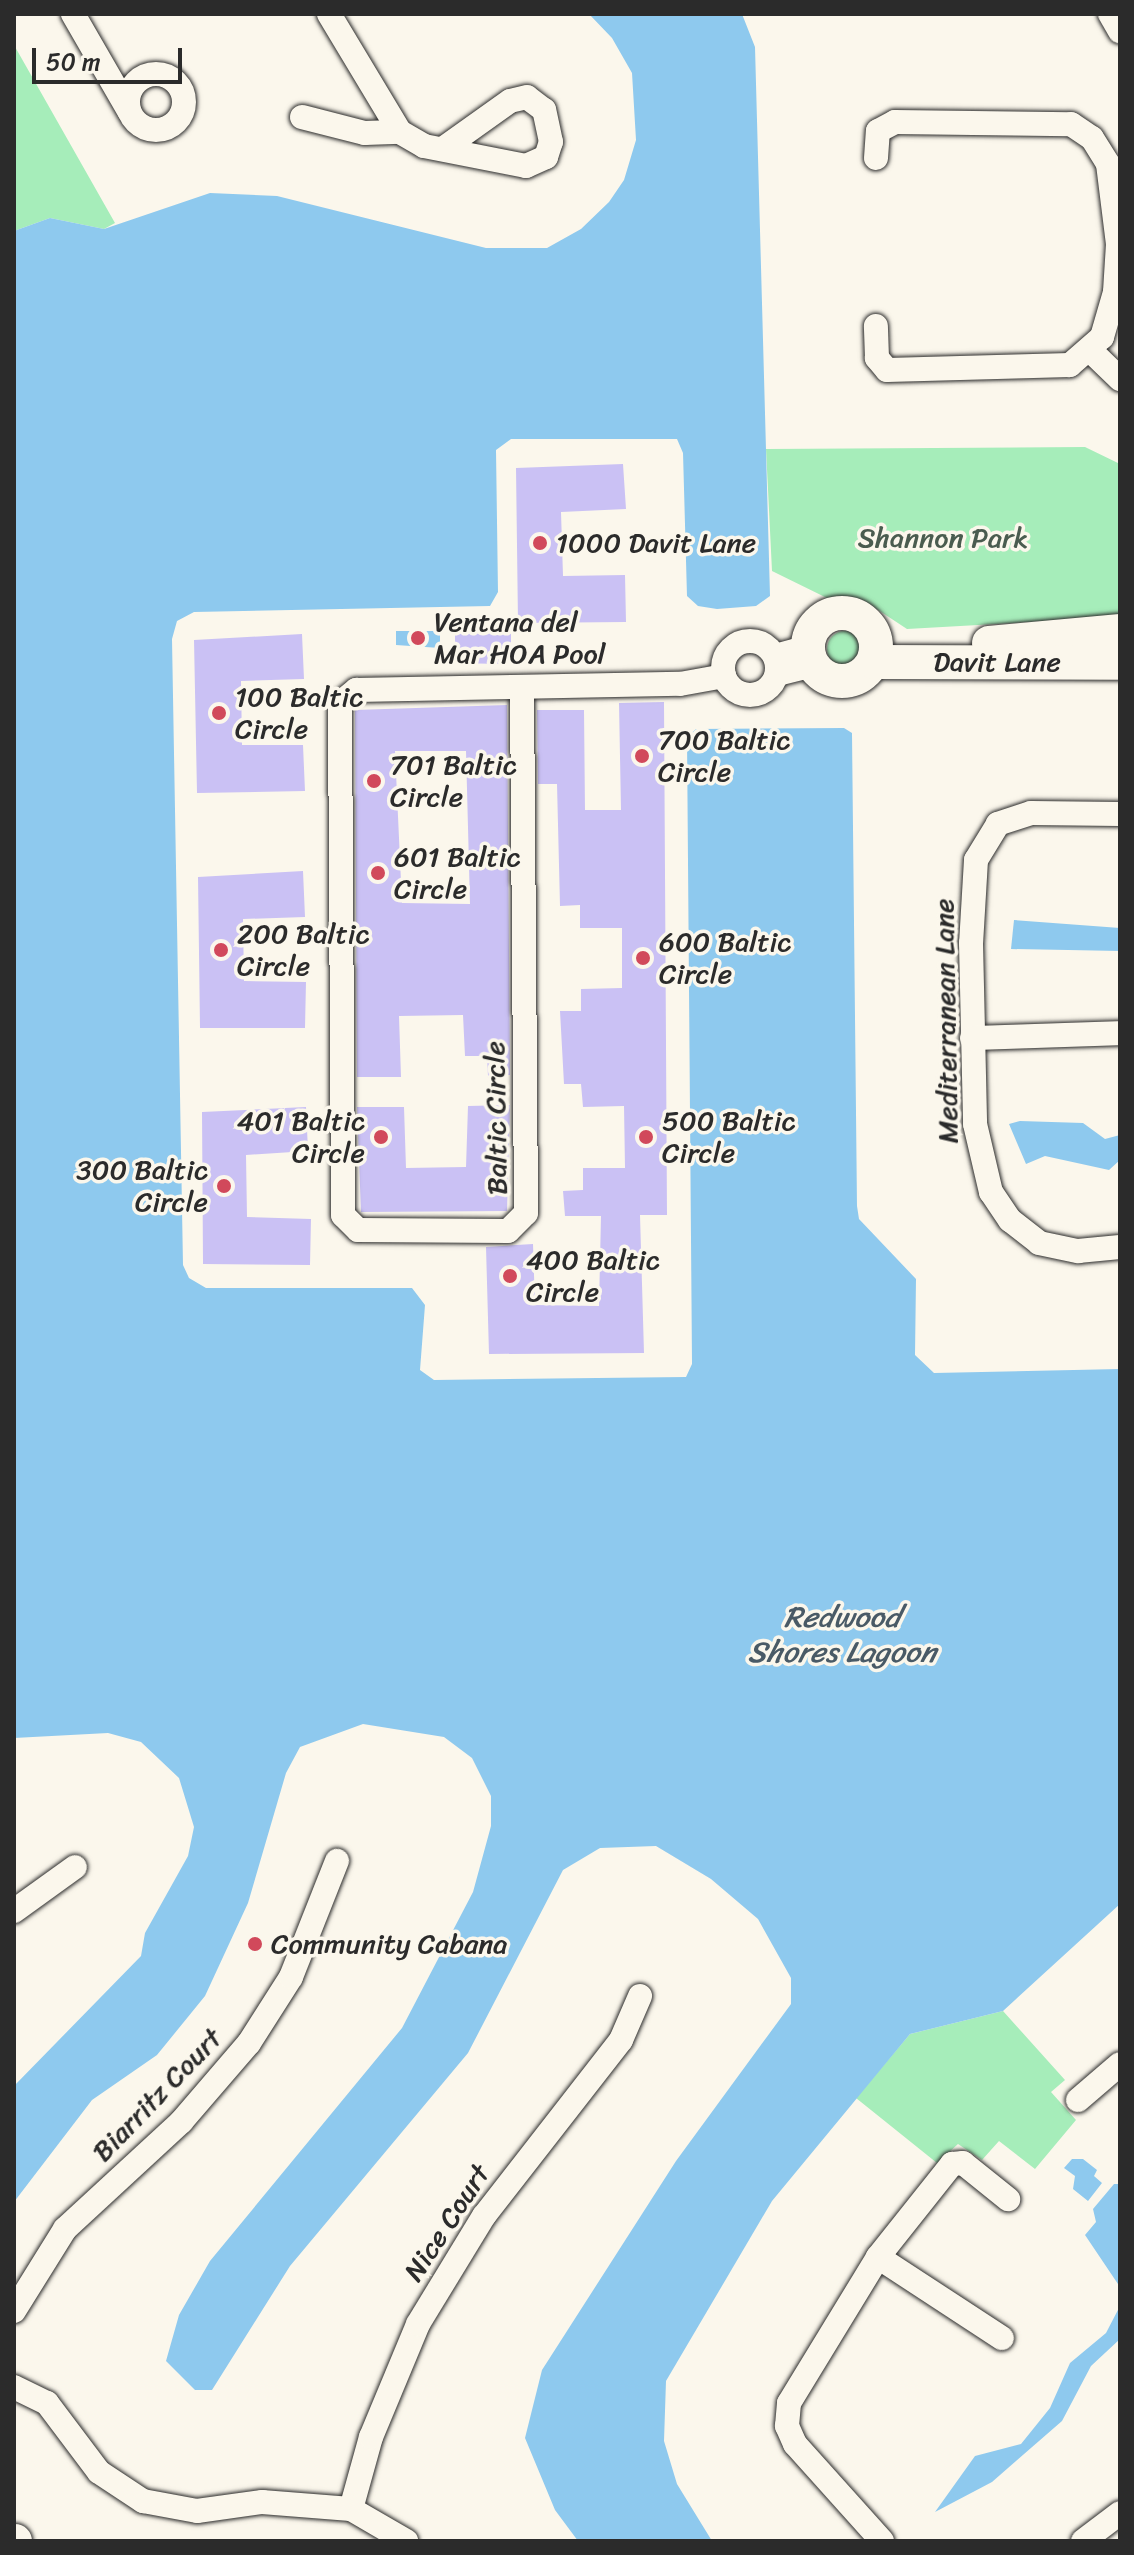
<!DOCTYPE html>
<html>
<head>
<meta charset="utf-8">
<style>
  body { margin:0 }
  #map { position:relative; width:1134px; height:2555px; overflow:hidden; background:#fbf7ec; font-family:Sriracha,sans-serif }
  div>[style] { position:absolute }
  .green>* { inset:0; background:#a6edba }
  .round { border-radius:50% }
  .water>* { inset:0; background:#8ec9ee }
  .building>* { inset:0; background:#cac1f4 }
  .roads { filter:drop-shadow(0 0 2px #2b2b2b) drop-shadow(0 0 2px #2b2b2b) }
  .street>* { height:24px; margin:-12px; padding:0 12px; transform-origin:12px; border-radius:12px; background:#fbf7ec }
  .street>.ring { margin:-12px; padding:0; box-sizing:content-box; background:none; border:24px solid #fbf7ec; border-radius:50% }
  .secondary>* { height:34px; margin:-17px; padding:0 17px; transform-origin:17px; border-radius:17px; background:#fbf7ec }
  .secondary>.ring { margin:-17px; padding:0; box-sizing:content-box; background:none; border:34px solid #fbf7ec; border-radius:50% }
  .dots>* { width:22px; height:22px; translate:-50% -50%; box-sizing:border-box; border:4px solid #fbf7ec; border-radius:50% }
  span { translate:-50% -50%; white-space:nowrap; text-align:center; line-height:1.15; -webkit-text-stroke:7px #fbf7ec; paint-order:stroke }
  .park-label { font-size:28px; color:#4a5c4f }
  .poi-label { font-size:28px; color:#2b2b2b }
  .left { translate:0 -50%; text-align:left }
  .right { translate:-100% -50%; text-align:right }
  .street-label { font-size:28px; color:#2b2b2b }
  .water-label { font-size:30px; color:#495a66; font-style:italic }
  .frame { position:absolute; inset:0; border:16px solid #2b2b2b; pointer-events:none }
  .scale { position:absolute; left:32px; top:48px; width:150px; height:36px; box-sizing:border-box; border:4px solid #2b2b2b; border-top:0; padding-left:10px; font-size:24px; line-height:28px; white-space:nowrap; color:#2b2b2b; -webkit-text-stroke:6px #fbf7ec; paint-order:stroke }
</style>
</head>
<body>
<div id="map">
  <div class="green">
    <div style="clip-path:polygon(14px 45px,115px 223px,104px 229px,50px 218px,14px 231px)"></div>
    <div style="clip-path:polygon(1085px 447px,1120px 464px,1120px 617px,907px 629px,863px 600px,829px 599px,772px 571px,766px 449px)"></div>
    <div class="round" style="left:827px;top:631px;width:36px;height:36px"></div>
    <div style="clip-path:polygon(1003px 2011px,1065px 2080px,1051px 2092px,1076px 2120px,1035px 2169px,999px 2141px,982px 2160px,958px 2144px,937px 2163px,856px 2098px,910px 2034px)"></div>
  </div>
  <div class="water">
    <div style="clip-path:polygon(589px 14px,742px 14px,755px 47px,770px 596px,756px 606px,717px 609px,698px 606px,687px 596px,683px 453px,677px 439px,511px 439px,496px 450px,498px 592px,490px 606px,194px 612px,177px 621px,172px 639px,183px 1265px,189px 1278px,206px 1288px,412px 1288px,425px 1305px,420px 1370px,434px 1380px,686px 1377px,692px 1364px,687px 737px,696px 729px,844px 728px,852px 733px,857px 1206px,859px 1219px,916px 1279px,915px 1355px,934px 1373px,1120px 1369px,1120px 1904px,1003px 2011px,910px 2034px,772px 2201px,666px 2381px,664px 2441px,677px 2484px,712px 2541px,578px 2541px,555px 2510px,525px 2438px,542px 2370px,676px 2161px,791px 2004px,791px 1978px,758px 1919px,711px 1879px,656px 1846px,600px 1848px,563px 1870px,468px 2053px,290px 2266px,212px 2390px,195px 2390px,166px 2361px,179px 2315px,210px 2261px,402px 2028px,473px 1892px,491px 1826px,491px 1796px,472px 1758px,444px 1737px,363px 1724px,300px 1747px,286px 1773px,248px 1903px,205px 1996px,157px 2055px,92px 2100px,14px 2202px,14px 2086px,141px 1956px,145px 1933px,188px 1856px,194px 1827px,179px 1778px,141px 1742px,108px 1733px,14px 1738px,14px 231px,50px 218px,104px 229px,210px 193px,277px 196px,486px 248px,547px 248px,581px 229px,609px 202px,624px 180px,636px 140px,632px 73px,612px 38px)"></div>
    <div style="clip-path:polygon(396px 631px,440px 631px,440px 648px,396px 645px)"></div>
    <div style="clip-path:polygon(1014px 920px,1120px 928px,1120px 951px,1011px 949px)"></div>
    <div style="clip-path:polygon(1020px 1121px,1083px 1123px,1105px 1139px,1120px 1135px,1120px 1160px,1109px 1170px,1045px 1156px,1026px 1164px,1009px 1124px)"></div>
    <div style="clip-path:polygon(1072px 2159px,1083px 2159px,1097px 2170px,1094px 2176px,1102px 2183px,1088px 2201px,1073px 2189px,1075px 2176px,1064px 2168px)"></div>
    <div style="clip-path:polygon(1114px 2184px,1120px 2184px,1120px 2287px,1085px 2235px,1096px 2222px,1093px 2209px)"></div>
    <div style="clip-path:polygon(1120px 2306px,1120px 2339px,1091px 2366px,1062px 2421px,992px 2482px,935px 2512px,975px 2456px,1021px 2444px,1050px 2408px,1070px 2363px,1106px 2333px)"></div>
  </div>
  <div class="building">
    <div style="clip-path:polygon(623px 464px,626px 509px,561px 512px,563px 576px,625px 575px,626px 622px,518px 623px,516px 468px)"></div>
    <div style="clip-path:polygon(455px 629px,511px 630px,511px 650px,500px 650px,501px 664px,455px 663px)"></div>
    <div style="clip-path:polygon(302px 634px,304px 679px,241px 681px,242px 745px,303px 745px,305px 791px,197px 793px,194px 640px)"></div>
    <div style="clip-path:polygon(664px 702px,667px 1215px,640px 1215px,644px 1353px,489px 1354px,486px 1247px,533px 1244px,535px 1305px,599px 1306px,601px 1216px,565px 1216px,563px 1191px,583px 1190px,583px 1168px,625px 1168px,624px 1106px,583px 1107px,581px 1084px,564px 1084px,560px 1011px,581px 1011px,581px 989px,622px 988px,622px 928px,580px 928px,580px 905px,560px 906px,557px 784px,538px 784px,537px 710px,584px 710px,585px 810px,621px 810px,619px 703px)"></div>
    <div style="clip-path:polygon(evenodd,507px 705px,510px 1075px,488px 1076px,487px 1056px,465px 1056px,463px 1015px,399px 1016px,401px 1077px,357px 1077px,355px 710px,507px 705px,395px 751px,466px 751px,470px 904px,402px 903px,395px 751px)"></div>
    <div style="clip-path:polygon(303px 871px,305px 917px,243px 919px,244px 981px,306px 982px,305px 1028px,200px 1028px,198px 877px)"></div>
    <div style="clip-path:polygon(510px 1105px,507px 1211px,361px 1212px,357px 1107px,404px 1107px,406px 1168px,466px 1167px,468px 1106px)"></div>
    <div style="clip-path:polygon(306px 1107px,308px 1151px,246px 1155px,247px 1217px,311px 1219px,310px 1265px,203px 1264px,202px 1112px)"></div>
  </div>
  <div class="roads">
    <div class="street">
      <div style="left:73px;top:14px;width:112px;rotate:60deg"></div>
      <div style="left:329px;top:14px;width:138px;rotate:59deg"></div>
      <div style="left:1110px;top:14px;width:20px;rotate:60deg"></div>
      <div class="ring" style="left:128px;top:74px;width:32px;height:32px"></div>
      <div style="left:302px;top:117px;width:65px;rotate:14.3deg"></div>
      <div style="left:365px;top:133px;width:35px;rotate:-2deg"></div>
      <div style="left:400px;top:132px;width:28px;rotate:30deg"></div>
      <div style="left:424px;top:146px;width:104px;rotate:11.1deg"></div>
      <div style="left:526px;top:166px;width:22px;rotate:-24deg"></div>
      <div style="left:546px;top:157px;width:16px;rotate:-72deg"></div>
      <div style="left:551px;top:142px;width:33px;rotate:-102deg"></div>
      <div style="left:544px;top:110px;width:21px;rotate:-143deg"></div>
      <div style="left:527px;top:97px;width:17px;rotate:167deg"></div>
      <div style="left:510px;top:101px;width:81px;rotate:144.5deg"></div>
      <div style="left:876px;top:158px;width:27px;rotate:-86deg"></div>
      <div style="left:878px;top:131px;width:19px;rotate:-28deg"></div>
      <div style="left:895px;top:122px;width:176px;rotate:0.7deg"></div>
      <div style="left:1071px;top:124px;width:25px;rotate:34deg"></div>
      <div style="left:1092px;top:138px;width:31px;rotate:58deg"></div>
      <div style="left:1108px;top:164px;width:81px;rotate:82.9deg"></div>
      <div style="left:1118px;top:244px;width:48px;rotate:93.6deg"></div>
      <div style="left:1115px;top:292px;width:47px;rotate:106.1deg"></div>
      <div style="left:1102px;top:337px;width:43px;rotate:138.8deg"></div>
      <div style="left:1070px;top:365px;width:183px;rotate:178.4deg"></div>
      <div style="left:887px;top:370px;width:16px;rotate:-130deg"></div>
      <div style="left:877px;top:358px;width:32px;rotate:-92deg"></div>
      <div style="left:1092px;top:352px;width:39px;rotate:44deg"></div>
      <div class="ring" style="left:723px;top:641px;width:30px;height:30px"></div>
      <div style="left:775px;top:656px;width:34px;rotate:-15deg"></div>
      <div style="left:777px;top:674px;width:36px;rotate:-14deg"></div>
      <div style="left:522px;top:688px;width:525px;rotate:89.56deg"></div>
      <div style="left:526px;top:1213px;width:25px;rotate:135deg"></div>
      <div style="left:508px;top:1231px;width:150px;rotate:-179.6deg"></div>
      <div style="left:358px;top:1230px;width:21px;rotate:-135deg"></div>
      <div style="left:343px;top:1215px;width:512px;rotate:-90.34deg"></div>
      <div style="left:340px;top:703px;width:21px;rotate:-39deg"></div>
      <div style="left:356px;top:690px;width:324px;rotate:-1.1deg"></div>
      <div style="left:680px;top:684px;width:45px;rotate:-10.3deg"></div>
      <div style="left:1120px;top:814px;width:89px;rotate:-179.4deg"></div>
      <div style="left:1031px;top:813px;width:35px;rotate:162deg"></div>
      <div style="left:998px;top:824px;width:42px;rotate:121.4deg"></div>
      <div style="left:976px;top:860px;width:83px;rotate:93.4deg"></div>
      <div style="left:971px;top:943px;width:181px;rotate:88.7deg"></div>
      <div style="left:975px;top:1124px;width:70px;rotate:76.8deg"></div>
      <div style="left:991px;top:1192px;width:34px;rotate:56deg"></div>
      <div style="left:1010px;top:1220px;width:37px;rotate:38deg"></div>
      <div style="left:1039px;top:1243px;width:40px;rotate:12deg"></div>
      <div style="left:1078px;top:1251px;width:42px;rotate:-5.4deg"></div>
      <div style="left:972px;top:1038px;width:148px;rotate:-1.9deg"></div>
      <div style="left:14px;top:1911px;width:75px;rotate:-35.8deg"></div>
      <div style="left:1078px;top:2100px;width:55px;rotate:-40.6deg"></div>
      <div style="left:878px;top:2257px;width:148px;rotate:33.2deg"></div>
      <div style="left:14px;top:2311px;width:97px;rotate:-58.1deg"></div>
      <div style="left:65px;top:2229px;width:158px;rotate:-42.7deg"></div>
      <div style="left:181px;top:2122px;width:104px;rotate:-49.3deg"></div>
      <div style="left:249px;top:2043px;width:78px;rotate:-57.5deg"></div>
      <div style="left:291px;top:1977px;width:125px;rotate:-68.4deg"></div>
      <div style="left:14px;top:2387px;width:37px;rotate:26deg"></div>
      <div style="left:47px;top:2403px;width:86px;rotate:53deg"></div>
      <div style="left:99px;top:2472px;width:53px;rotate:33.4deg"></div>
      <div style="left:143px;top:2501px;width:55px;rotate:10.5deg"></div>
      <div style="left:197px;top:2511px;width:66px;rotate:-7.9deg"></div>
      <div style="left:262px;top:2502px;width:89px;rotate:4.5deg"></div>
      <div style="left:351px;top:2509px;width:64px;rotate:30.2deg"></div>
      <div style="left:351px;top:2509px;width:75px;rotate:-74.5deg"></div>
      <div style="left:371px;top:2437px;width:122px;rotate:-67.4deg"></div>
      <div style="left:418px;top:2324px;width:127px;rotate:-58.6deg"></div>
      <div style="left:484px;top:2216px;width:223px;rotate:-52.1deg"></div>
      <div style="left:621px;top:2040px;width:48px;rotate:-66.6deg"></div>
      <div style="left:882px;top:2541px;width:130px;rotate:-131.9deg"></div>
      <div style="left:795px;top:2444px;width:20px;rotate:-114deg"></div>
      <div style="left:787px;top:2426px;width:23px;rotate:-85deg"></div>
      <div style="left:789px;top:2403px;width:171px;rotate:-58.6deg"></div>
      <div style="left:878px;top:2257px;width:119px;rotate:-51.5deg"></div>
      <div style="left:952px;top:2164px;width:11px;rotate:-5deg"></div>
      <div style="left:963px;top:2163px;width:58px;rotate:38.7deg"></div>
      <div style="left:1083px;top:2541px;width:46px;rotate:-37.1deg"></div>
    </div>
    <div class="secondary">
      <div class="ring" style="left:808px;top:613px;width:34px;height:34px"></div>
      <div style="left:989px;top:643px;width:132px;rotate:-5.2deg"></div>
      <div style="left:874px;top:662px;width:246px;rotate:0.2deg"></div>
      <div style="left:14px;top:2541px;width:1px"></div>
    </div>
  </div>
  <div class="dots">
    <div style="left:540px;top:543px;background:#d1495b"></div>
    <div style="left:418px;top:638px;background:#d1495b"></div>
    <div style="left:219px;top:713px;background:#d1495b"></div>
    <div style="left:642px;top:756px;background:#d1495b"></div>
    <div style="left:374px;top:781px;background:#d1495b"></div>
    <div style="left:378px;top:873px;background:#d1495b"></div>
    <div style="left:221px;top:950px;background:#d1495b"></div>
    <div style="left:643px;top:958px;background:#d1495b"></div>
    <div style="left:381px;top:1137px;background:#d1495b"></div>
    <div style="left:646px;top:1137px;background:#d1495b"></div>
    <div style="left:224px;top:1186px;background:#d1495b"></div>
    <div style="left:510px;top:1276px;background:#d1495b"></div>
    <div style="left:255px;top:1944px;background:#d1495b"></div>
  </div>
  <div class="park-label">
    <span style="left:943px;top:538px">Shannon Park</span>
  </div>
  <div class="poi-label">
    <span class="left" style="left:556px;top:543px">1000 Davit Lane</span>
    <span class="left" style="left:434px;top:638px">Ventana del<br>Mar HOA Pool</span>
    <span class="left" style="left:235px;top:713px">100 Baltic<br>Circle</span>
    <span class="left" style="left:658px;top:756px">700 Baltic<br>Circle</span>
    <span class="left" style="left:390px;top:781px">701 Baltic<br>Circle</span>
    <span class="left" style="left:394px;top:873px">601 Baltic<br>Circle</span>
    <span class="left" style="left:237px;top:950px">200 Baltic<br>Circle</span>
    <span class="left" style="left:659px;top:958px">600 Baltic<br>Circle</span>
    <span class="right" style="left:365px;top:1137px">401 Baltic<br>Circle</span>
    <span class="left" style="left:662px;top:1137px">500 Baltic<br>Circle</span>
    <span class="right" style="left:208px;top:1186px">300 Baltic<br>Circle</span>
    <span class="left" style="left:526px;top:1276px">400 Baltic<br>Circle</span>
    <span class="left" style="left:271px;top:1944px">Community Cabana</span>
  </div>
  <div class="street-label">
    <span style="left:997px;top:662px">Davit Lane</span>
    <span style="left:946px;top:1021px;rotate:-91deg">Mediterranean Lane</span>
    <span style="left:496px;top:1118px;rotate:-91deg">Baltic Circle</span>
    <span style="left:157px;top:2095px;rotate:-46deg">Biarritz Court</span>
    <span style="left:447px;top:2223px;rotate:-57deg">Nice Court</span>
  </div>
  <div class="water-label">
    <span style="left:842px;top:1634px">Redwood<br>Shores Lagoon</span>
  </div>
  <div class="frame"></div>
  <div class="scale">50 m</div>
</div>
</body>
</html>
